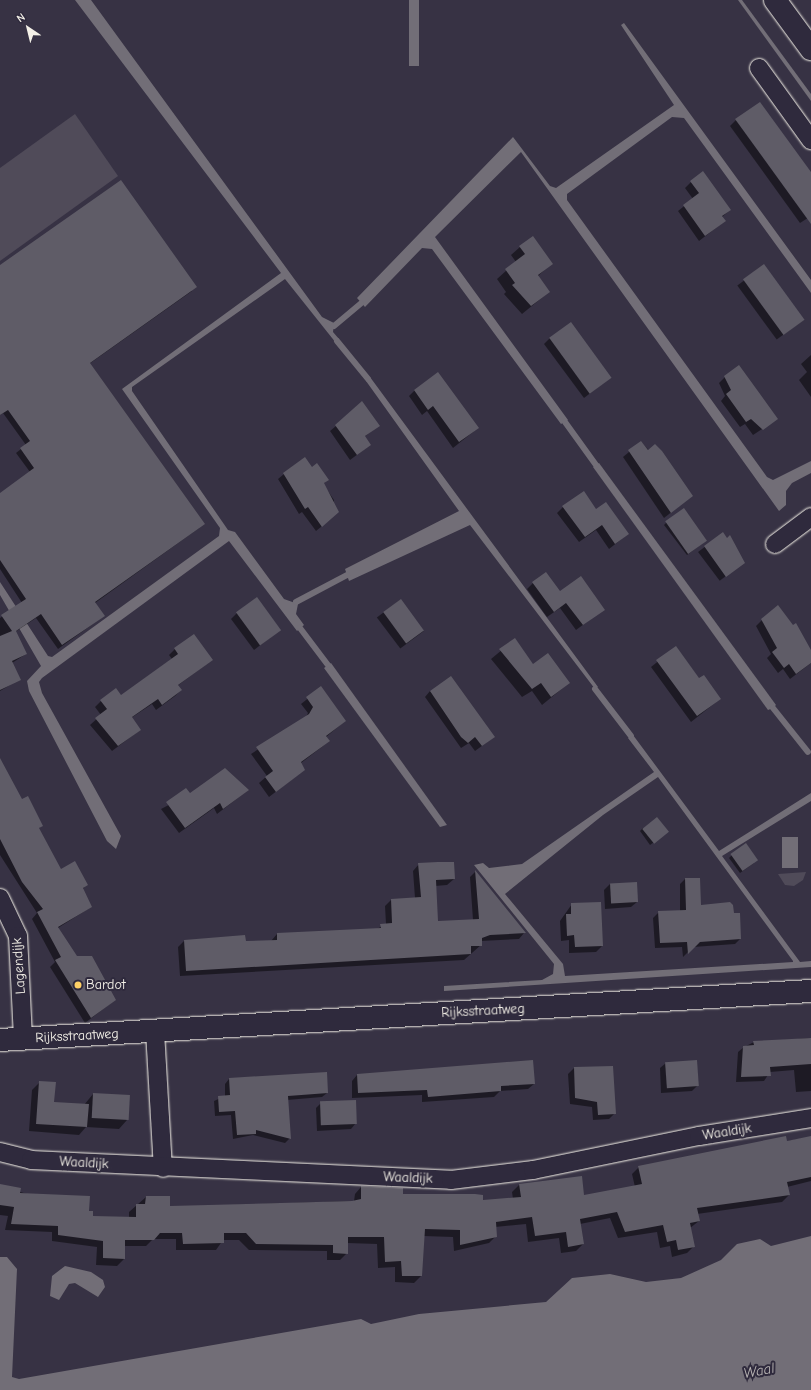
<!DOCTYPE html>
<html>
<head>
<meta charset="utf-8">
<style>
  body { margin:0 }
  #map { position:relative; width:811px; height:1390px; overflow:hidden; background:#373244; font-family:"Comic Neue",sans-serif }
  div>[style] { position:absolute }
  .green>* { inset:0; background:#504b59 }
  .water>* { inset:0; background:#726e77; transform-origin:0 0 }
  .shadow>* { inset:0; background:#0007; transform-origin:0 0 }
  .stream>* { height:6px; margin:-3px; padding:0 3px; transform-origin:3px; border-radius:3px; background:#726e77 }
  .building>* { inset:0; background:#5f5c67; transform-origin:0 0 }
  .roads { filter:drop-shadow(0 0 1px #f4f1e8) drop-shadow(0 0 1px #f4f1e8) }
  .street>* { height:18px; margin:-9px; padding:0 9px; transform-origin:9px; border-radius:9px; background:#2f2a3d }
  .secondary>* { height:22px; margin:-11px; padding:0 11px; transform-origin:11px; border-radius:11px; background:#2f2a3d }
  .dots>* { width:11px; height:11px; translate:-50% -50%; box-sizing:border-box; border:2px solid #2f2a3d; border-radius:50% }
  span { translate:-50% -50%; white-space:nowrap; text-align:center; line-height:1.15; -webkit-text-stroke:4px #2f2a3d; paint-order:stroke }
  .street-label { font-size:14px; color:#f4f1e8 }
  .poi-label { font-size:14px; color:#f4f1e8 }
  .left { translate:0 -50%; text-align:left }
  .water-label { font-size:15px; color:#bab6b5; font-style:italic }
  .north { position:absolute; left:8px; top:8px; width:40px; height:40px; -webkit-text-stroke:3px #2f2a3d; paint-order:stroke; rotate:325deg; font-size:11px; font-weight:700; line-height:16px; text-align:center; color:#f4f1e8 }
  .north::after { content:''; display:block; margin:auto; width:14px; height:18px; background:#f4f1e8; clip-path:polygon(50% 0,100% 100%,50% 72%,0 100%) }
</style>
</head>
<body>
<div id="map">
  <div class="green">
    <div style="clip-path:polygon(75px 114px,118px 176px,0 261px,0 168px)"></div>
    <div style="clip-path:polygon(806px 872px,803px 880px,794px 886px,785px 885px,778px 874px)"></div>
  </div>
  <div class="water">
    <div style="clip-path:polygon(75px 0,91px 0,322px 317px,334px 323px,333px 332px,339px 339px,336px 343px,285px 279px,132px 387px,132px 391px,228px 530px,235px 532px,284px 599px,298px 604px,296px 614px,304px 625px,297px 631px,229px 541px,42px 678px,39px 682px,42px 693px,121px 836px,116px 849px,107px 841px,29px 691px,27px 681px,41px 666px,0 595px,0 582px,48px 656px,52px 657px,219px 536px,220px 528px,122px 389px,281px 273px)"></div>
    <div style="left:409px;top:0;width:10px;height:66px"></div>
    <div style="clip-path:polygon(738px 0,742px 0,811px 94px,811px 101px)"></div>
    <div style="clip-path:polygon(624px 23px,811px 280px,811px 293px,684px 118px,672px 117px,567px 194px,567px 200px,767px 477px,773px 480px,811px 461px,811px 473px,792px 483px,786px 491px,786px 505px,779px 511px,521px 152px,435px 237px,568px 420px,561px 424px,432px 249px,422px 248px,365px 307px,357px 298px,513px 137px,550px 186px,556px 188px,674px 105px,621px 25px)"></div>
    <div style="clip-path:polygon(370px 377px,598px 687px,595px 689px,470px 525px,349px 581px,345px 569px,459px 511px,366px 381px)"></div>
    <div style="clip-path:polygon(599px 463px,776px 705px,773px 708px,768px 710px,593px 467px)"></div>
    <div style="clip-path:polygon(331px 663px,447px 825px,440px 827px,324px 668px)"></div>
    <div style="clip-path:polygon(evenodd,633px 735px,719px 851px,811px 793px,811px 801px,722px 856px,800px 962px,811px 961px,811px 967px,444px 991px,444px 986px,542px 980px,553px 974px,554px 964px,474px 865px,483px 863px,489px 868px,522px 864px,654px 772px,628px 738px,633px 735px,658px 777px,793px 961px,793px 962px,565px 976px,563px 964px,505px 894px,603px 815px,658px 777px)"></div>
    <div style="left:782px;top:837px;width:16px;height:31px"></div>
    <div style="clip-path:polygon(811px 1236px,811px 1390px,0 1390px,0 1257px,7px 1257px,17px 1269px,12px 1377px,19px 1379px,361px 1319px,371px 1324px,419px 1314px,546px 1302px,572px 1278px,610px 1274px,646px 1282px,681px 1278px,721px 1260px,737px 1244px,760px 1239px,771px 1246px)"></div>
    <div style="clip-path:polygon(65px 1266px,91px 1272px,103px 1280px,105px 1287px,98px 1297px,75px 1283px,69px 1284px,59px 1300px,50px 1296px,52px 1276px)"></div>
  </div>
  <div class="shadow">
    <div style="clip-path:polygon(736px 120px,811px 174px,811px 216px,800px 223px,730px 126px)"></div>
    <div style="clip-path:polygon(691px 182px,730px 210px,722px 217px,725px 221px,699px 241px,678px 211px,693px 199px,685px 188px)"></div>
    <div style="clip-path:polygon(520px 247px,552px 263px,538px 276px,549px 292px,522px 314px,504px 294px,506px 292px,497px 279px,516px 262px,511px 255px)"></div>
    <div style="clip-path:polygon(0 266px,192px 291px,89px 364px,199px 528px,95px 603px,104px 616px,58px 649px,36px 618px,15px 632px,26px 654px,12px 663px,20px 679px,0 691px,0 618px,22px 603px,0 569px,0 494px,30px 472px,16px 453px,26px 445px,3px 413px,0 415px)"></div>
    <div style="left:764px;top:266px;width:67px;height:33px;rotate:54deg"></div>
    <div style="clip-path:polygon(550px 338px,610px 378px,584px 398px,544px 344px)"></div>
    <div style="clip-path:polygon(811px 355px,811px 397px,799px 380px,807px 372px,801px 364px)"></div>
    <div style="clip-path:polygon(725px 377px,777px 419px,753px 435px,745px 424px,740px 427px,721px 401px,725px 396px,719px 383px)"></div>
    <div style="clip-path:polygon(415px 390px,478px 428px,453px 448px,427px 411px,422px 415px,409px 396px)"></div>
    <div style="clip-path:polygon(336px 426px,378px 426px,364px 437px,370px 445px,350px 460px,330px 431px)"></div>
    <div style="clip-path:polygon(641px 442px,692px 496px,664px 518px,623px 457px)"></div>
    <div style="clip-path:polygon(311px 468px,327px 480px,323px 484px,334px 500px,332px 518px,316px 531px,302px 512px,299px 514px,278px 479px,284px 474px)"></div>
    <div style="clip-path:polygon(563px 507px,596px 510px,628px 534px,609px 549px,596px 530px,579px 542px,557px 513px)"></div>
    <div style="clip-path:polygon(667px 522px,703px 543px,687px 555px,664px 525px)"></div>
    <div style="left:722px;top:534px;width:36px;height:30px;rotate:53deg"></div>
    <div style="clip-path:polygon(533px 583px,559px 593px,603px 610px,576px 630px,560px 608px,547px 617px,527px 589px)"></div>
    <div style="left:400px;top:600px;width:39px;height:29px;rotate:53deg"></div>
    <div style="clip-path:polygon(237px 613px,280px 630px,254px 650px,231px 619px)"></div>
    <div style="clip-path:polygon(762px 620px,811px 650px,811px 663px,790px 679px,783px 669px,778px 673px,767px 658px,771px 654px,756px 626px)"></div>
    <div style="clip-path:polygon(515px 639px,533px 665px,569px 683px,542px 705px,532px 691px,522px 697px,491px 659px)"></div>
    <div style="clip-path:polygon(676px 647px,699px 679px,720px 699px,691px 722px,651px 667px)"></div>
    <div style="clip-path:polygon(175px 649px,212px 660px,177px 686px,181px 690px,175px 696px,156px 710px,152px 704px,131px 718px,140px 730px,112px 751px,90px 725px,101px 715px,95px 707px,101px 701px,121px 696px,172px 659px,169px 655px)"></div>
    <div style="clip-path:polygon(321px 688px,345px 721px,326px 737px,329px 741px,323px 746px,301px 763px,304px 770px,269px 797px,259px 783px,267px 776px,251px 754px,306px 717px,308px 713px,301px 704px)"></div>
    <div style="clip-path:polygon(430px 691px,494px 737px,475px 751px,469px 743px,461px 748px,425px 697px)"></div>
    <div style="clip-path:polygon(0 760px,22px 801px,42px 825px,38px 829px,60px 871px,86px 885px,82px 890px,91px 907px,58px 928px,76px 957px,115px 1000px,85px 1023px,50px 967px,55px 962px,32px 919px,37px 913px,0 855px)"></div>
    <div style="clip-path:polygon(247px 791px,217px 814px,214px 808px,179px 833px,161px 809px,190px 794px)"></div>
    <div style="clip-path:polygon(643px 828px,665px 834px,650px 845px,640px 831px)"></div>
    <div style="clip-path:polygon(732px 855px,754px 863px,740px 873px,729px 858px)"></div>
    <div style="clip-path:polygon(419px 864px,454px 879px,447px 885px,435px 886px,437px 922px,473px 920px,470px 877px,475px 872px,524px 933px,519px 939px,481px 941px,481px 945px,464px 960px,180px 976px,178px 947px,184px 941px,246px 943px,271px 941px,277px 934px,377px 929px,386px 924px,385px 906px,391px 900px,415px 898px,413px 871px)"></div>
    <div style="clip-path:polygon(685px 879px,699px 879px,700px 906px,739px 914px,740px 939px,735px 944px,693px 947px,683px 957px,682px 947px,655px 948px,653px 918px,659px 912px,680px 911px,680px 884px)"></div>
    <div style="clip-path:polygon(610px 884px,637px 902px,631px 907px,605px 909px,604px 890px)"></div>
    <div style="clip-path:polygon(572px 904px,602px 946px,596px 952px,569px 953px,569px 940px,561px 941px,560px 921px)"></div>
    <div style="clip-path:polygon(811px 1038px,811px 1091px,796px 1092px,794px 1070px,770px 1072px,764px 1081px,736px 1082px,738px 1052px,744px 1047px,754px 1042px)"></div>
    <div style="clip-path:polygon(666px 1063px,698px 1085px,692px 1091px,661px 1093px,660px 1068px)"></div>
    <div style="clip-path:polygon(612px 1067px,615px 1113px,609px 1119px,593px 1120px,592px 1107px,570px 1104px,568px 1074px,574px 1068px)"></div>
    <div style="clip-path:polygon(357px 1075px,534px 1084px,528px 1089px,500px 1091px,494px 1097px,422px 1102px,422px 1095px,352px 1098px,352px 1081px)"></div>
    <div style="clip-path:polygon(229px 1079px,327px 1093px,322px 1097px,287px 1100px,290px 1138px,285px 1143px,253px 1135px,233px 1139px,231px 1115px,215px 1116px,214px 1101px,225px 1096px,225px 1084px)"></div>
    <div style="clip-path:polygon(40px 1082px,53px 1103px,84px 1105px,93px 1094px,127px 1120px,119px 1129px,86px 1127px,79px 1135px,29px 1131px,32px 1090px)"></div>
    <div style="clip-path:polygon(321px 1103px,356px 1123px,351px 1129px,317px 1131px,316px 1108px)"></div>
    <div style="clip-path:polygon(811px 1137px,811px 1181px,787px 1187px,789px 1195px,782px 1202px,697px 1214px,699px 1221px,690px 1228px,694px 1246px,687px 1253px,672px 1257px,670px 1246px,660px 1248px,657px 1232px,618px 1238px,610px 1218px,580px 1224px,583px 1244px,576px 1251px,561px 1253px,559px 1238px,528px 1242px,526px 1224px,495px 1227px,496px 1236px,489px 1243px,454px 1251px,453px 1237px,423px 1236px,421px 1276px,414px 1283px,395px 1282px,395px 1267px,378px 1268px,377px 1244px,347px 1243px,347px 1253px,340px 1260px,327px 1260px,327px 1251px,249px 1250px,239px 1240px,223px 1240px,216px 1250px,176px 1250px,176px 1239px,153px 1239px,146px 1246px,124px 1246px,124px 1259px,117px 1266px,96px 1265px,97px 1247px,52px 1241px,52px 1232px,5px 1230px,8px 1216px,0 1215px,0 1186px,88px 1212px,92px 1217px,129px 1218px,129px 1212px,146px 1197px,169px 1207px,354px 1201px,355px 1194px,361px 1187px,402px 1196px,482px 1202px,513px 1199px,512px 1192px,519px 1185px,583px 1197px,635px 1187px,632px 1174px,639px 1167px)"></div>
  </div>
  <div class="stream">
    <div style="left:334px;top:326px;width:35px;rotate:-40deg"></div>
    <div style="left:337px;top:341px;width:49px;rotate:50.8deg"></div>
    <div style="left:565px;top:422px;width:53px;rotate:54.2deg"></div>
    <div style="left:296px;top:602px;width:58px;rotate:-27.9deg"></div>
    <div style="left:300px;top:628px;width:46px;rotate:52.9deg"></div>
    <div style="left:595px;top:689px;width:59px;rotate:52.5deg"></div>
    <div style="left:773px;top:708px;width:56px;rotate:51.5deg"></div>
  </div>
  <div class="building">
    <div style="clip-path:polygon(760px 102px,811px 172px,811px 224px,735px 119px)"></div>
    <div style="clip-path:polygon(703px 171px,731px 210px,722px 216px,726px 221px,705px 236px,683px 205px,699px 193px,690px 181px)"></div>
    <div style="clip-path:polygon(121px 180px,197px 287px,90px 363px,205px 524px,95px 602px,105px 616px,62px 645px,41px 614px,16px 631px,27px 654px,12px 661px,21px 680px,0 690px,0 636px,12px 631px,1px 615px,26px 599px,0 560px,0 493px,34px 468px,20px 448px,30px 441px,8px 410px,0 415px,0 265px)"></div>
    <div style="clip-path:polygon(533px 236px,553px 264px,538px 275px,550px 292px,531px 306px,512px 285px,515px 283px,505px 269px,525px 254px,519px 246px)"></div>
    <div style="left:764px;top:264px;width:69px;height:26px;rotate:54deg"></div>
    <div style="left:571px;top:322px;width:69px;height:27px;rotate:54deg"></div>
    <div style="clip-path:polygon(739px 365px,778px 419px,763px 430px,751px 419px,746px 422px,726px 394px,731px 390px,724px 376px)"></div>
    <div style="clip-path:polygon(438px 372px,479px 428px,459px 442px,433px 406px,428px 410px,414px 390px)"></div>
    <div style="clip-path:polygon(362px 401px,380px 426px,365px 436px,371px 445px,357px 455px,335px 425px)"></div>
    <div style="clip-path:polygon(641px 441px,648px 450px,655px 444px,662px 451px,693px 496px,671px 513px,628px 450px)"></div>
    <div style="clip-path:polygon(305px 457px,312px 467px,317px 463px,329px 480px,324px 483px,339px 512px,322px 527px,308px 507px,305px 509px,283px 473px)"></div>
    <div style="clip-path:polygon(584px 491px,596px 509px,606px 502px,629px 534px,615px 544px,602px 525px,585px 537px,562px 506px)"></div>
    <div style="left:684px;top:508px;width:40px;height:23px;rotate:55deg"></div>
    <div style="clip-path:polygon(723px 532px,727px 538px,730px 535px,745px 563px,726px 577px,704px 546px)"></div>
    <div style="clip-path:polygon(546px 572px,560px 591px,581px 576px,605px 610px,583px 625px,566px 603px,554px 612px,532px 582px)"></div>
    <div style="left:257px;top:597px;width:41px;height:26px;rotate:54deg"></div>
    <div style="left:401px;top:599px;width:39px;height:22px;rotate:54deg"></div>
    <div style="clip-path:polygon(778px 605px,793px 625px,796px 623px,811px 650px,811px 663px,796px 674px,789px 664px,784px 668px,772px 652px,777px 648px,761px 619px)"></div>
    <div style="clip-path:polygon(194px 634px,213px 660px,178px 685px,182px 690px,162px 705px,158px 699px,132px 717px,141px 730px,118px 746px,95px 718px,107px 709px,100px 700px,116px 688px,121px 695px,178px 654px,174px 648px)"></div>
    <div style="clip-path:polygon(515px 638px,533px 664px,548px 653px,570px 683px,551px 697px,541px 683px,532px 689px,499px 649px)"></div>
    <div style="clip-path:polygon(676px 646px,699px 678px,704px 675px,721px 699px,697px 716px,656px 660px)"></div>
    <div style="clip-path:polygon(451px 676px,495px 737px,482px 746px,475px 737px,468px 743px,461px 737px,430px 691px)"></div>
    <div style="clip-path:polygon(321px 686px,346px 721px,326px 736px,330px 741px,301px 762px,305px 770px,276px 792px,265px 777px,273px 771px,256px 747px,309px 714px,313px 707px,306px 697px)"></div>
    <div style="clip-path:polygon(0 758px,22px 799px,28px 796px,43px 826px,39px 828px,61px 869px,75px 861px,88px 885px,83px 888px,92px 907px,58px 927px,77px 956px,92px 956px,116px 1000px,91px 1018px,55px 960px,61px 957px,37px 912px,43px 909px,22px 882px,0 839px)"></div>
    <div style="clip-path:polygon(225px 768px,249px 790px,223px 809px,220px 803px,185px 828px,166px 802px,186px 788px,190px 793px)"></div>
    <div style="left:657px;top:817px;width:19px;height:19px;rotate:51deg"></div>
    <div style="left:746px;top:843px;width:21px;height:19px;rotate:55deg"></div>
    <div style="clip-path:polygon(438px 862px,454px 862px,455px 879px,436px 880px,438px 921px,479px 919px,475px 870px,526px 933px,490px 935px,482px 938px,482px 946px,471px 946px,471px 954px,186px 971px,184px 940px,245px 935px,246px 941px,277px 940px,277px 933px,381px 928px,380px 924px,392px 923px,391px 899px,421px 897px,418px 863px)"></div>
    <div style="clip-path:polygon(685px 878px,700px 878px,701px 905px,730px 902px,733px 905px,734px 913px,740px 913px,741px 939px,700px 942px,688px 954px,687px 942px,660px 943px,658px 911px,686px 910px)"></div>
    <div style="left:637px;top:882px;width:20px;height:27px;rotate:87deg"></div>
    <div style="clip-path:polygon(601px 902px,603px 946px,575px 947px,574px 935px,567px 936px,566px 914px,571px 914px,571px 903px)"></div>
    <div style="clip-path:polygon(811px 1038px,811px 1064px,770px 1067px,771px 1076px,741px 1077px,743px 1046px,754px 1045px,753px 1041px)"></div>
    <div style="clip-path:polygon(533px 1060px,535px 1084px,501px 1086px,501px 1091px,428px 1097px,427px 1090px,358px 1093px,357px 1074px)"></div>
    <div style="left:697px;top:1060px;width:26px;height:32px;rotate:86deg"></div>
    <div style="clip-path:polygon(613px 1066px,616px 1114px,598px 1115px,597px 1102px,575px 1098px,574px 1067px)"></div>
    <div style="clip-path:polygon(327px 1072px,328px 1093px,288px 1096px,291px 1139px,256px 1130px,256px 1134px,237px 1135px,235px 1111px,219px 1112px,218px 1096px,230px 1095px,229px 1078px)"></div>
    <div style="clip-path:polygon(39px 1081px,56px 1082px,54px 1102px,89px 1104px,87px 1127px,36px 1124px)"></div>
    <div style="left:93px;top:1093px;width:37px;height:25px;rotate:3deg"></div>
    <div style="left:356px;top:1100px;width:24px;height:36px;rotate:88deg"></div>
    <div style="clip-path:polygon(786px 1136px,787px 1141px,811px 1136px,811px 1177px,787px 1182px,790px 1195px,697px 1208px,700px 1221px,690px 1223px,695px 1247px,678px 1250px,676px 1240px,667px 1242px,663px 1225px,625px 1232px,617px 1212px,580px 1219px,584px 1244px,568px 1247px,566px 1232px,535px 1236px,532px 1217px,496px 1222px,497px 1237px,460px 1245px,460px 1230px,425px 1229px,422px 1276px,402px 1276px,401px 1261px,385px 1262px,384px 1237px,348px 1237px,348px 1254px,333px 1253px,333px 1245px,256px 1244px,246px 1233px,224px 1233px,224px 1243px,183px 1244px,182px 1233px,160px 1233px,154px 1240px,125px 1240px,125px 1259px,103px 1258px,103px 1241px,58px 1235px,58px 1226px,11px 1224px,14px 1207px,0 1205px,0 1184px,21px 1188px,20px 1193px,90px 1196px,89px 1211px,93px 1211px,93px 1216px,136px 1217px,136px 1204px,145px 1204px,146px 1196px,170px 1196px,170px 1206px,352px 1201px,361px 1199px,361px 1186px,403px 1188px,403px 1194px,475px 1194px,483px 1195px,483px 1200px,521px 1197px,519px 1184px,582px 1176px,584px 1195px,642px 1184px,638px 1166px)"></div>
  </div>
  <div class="roads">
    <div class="street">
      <div style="left:759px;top:68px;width:89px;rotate:54.2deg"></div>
      <div style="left:775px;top:544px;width:45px;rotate:-36.9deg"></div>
      <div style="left:0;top:898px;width:42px;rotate:64.7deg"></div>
      <div style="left:18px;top:936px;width:103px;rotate:87.2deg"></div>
      <div style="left:155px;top:1031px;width:137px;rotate:86.7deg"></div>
      <div style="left:0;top:1152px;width:32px;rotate:14deg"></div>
      <div style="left:31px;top:1160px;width:420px;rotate:2.7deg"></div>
      <div style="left:451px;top:1180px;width:83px;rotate:-7deg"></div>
      <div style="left:533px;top:1170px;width:169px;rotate:-11.6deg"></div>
      <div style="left:699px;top:1136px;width:113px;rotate:-9.1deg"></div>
    </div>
    <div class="secondary">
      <div style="left:775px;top:0;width:61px;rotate:53.7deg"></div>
      <div style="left:0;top:1040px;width:812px;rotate:-3.46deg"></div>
    </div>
  </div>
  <div class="dots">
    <div style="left:78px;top:985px;background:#ffd166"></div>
  </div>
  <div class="street-label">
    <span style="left:19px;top:966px;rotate:-94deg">Lagendijk</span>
    <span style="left:483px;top:1011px;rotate:-3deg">Rijksstraatweg</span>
    <span style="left:77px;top:1036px;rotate:-3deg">Rijksstraatweg</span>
    <span style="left:727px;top:1132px;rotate:-9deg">Waaldijk</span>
    <span style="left:84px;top:1163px;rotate:3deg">Waaldijk</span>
    <span style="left:408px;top:1178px;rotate:2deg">Waaldijk</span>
  </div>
  <div class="poi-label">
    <span class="left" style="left:86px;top:985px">Bardot</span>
  </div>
  <div class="water-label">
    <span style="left:759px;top:1371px;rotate:-11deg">Waal</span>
  </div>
  <div class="north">N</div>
</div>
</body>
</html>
